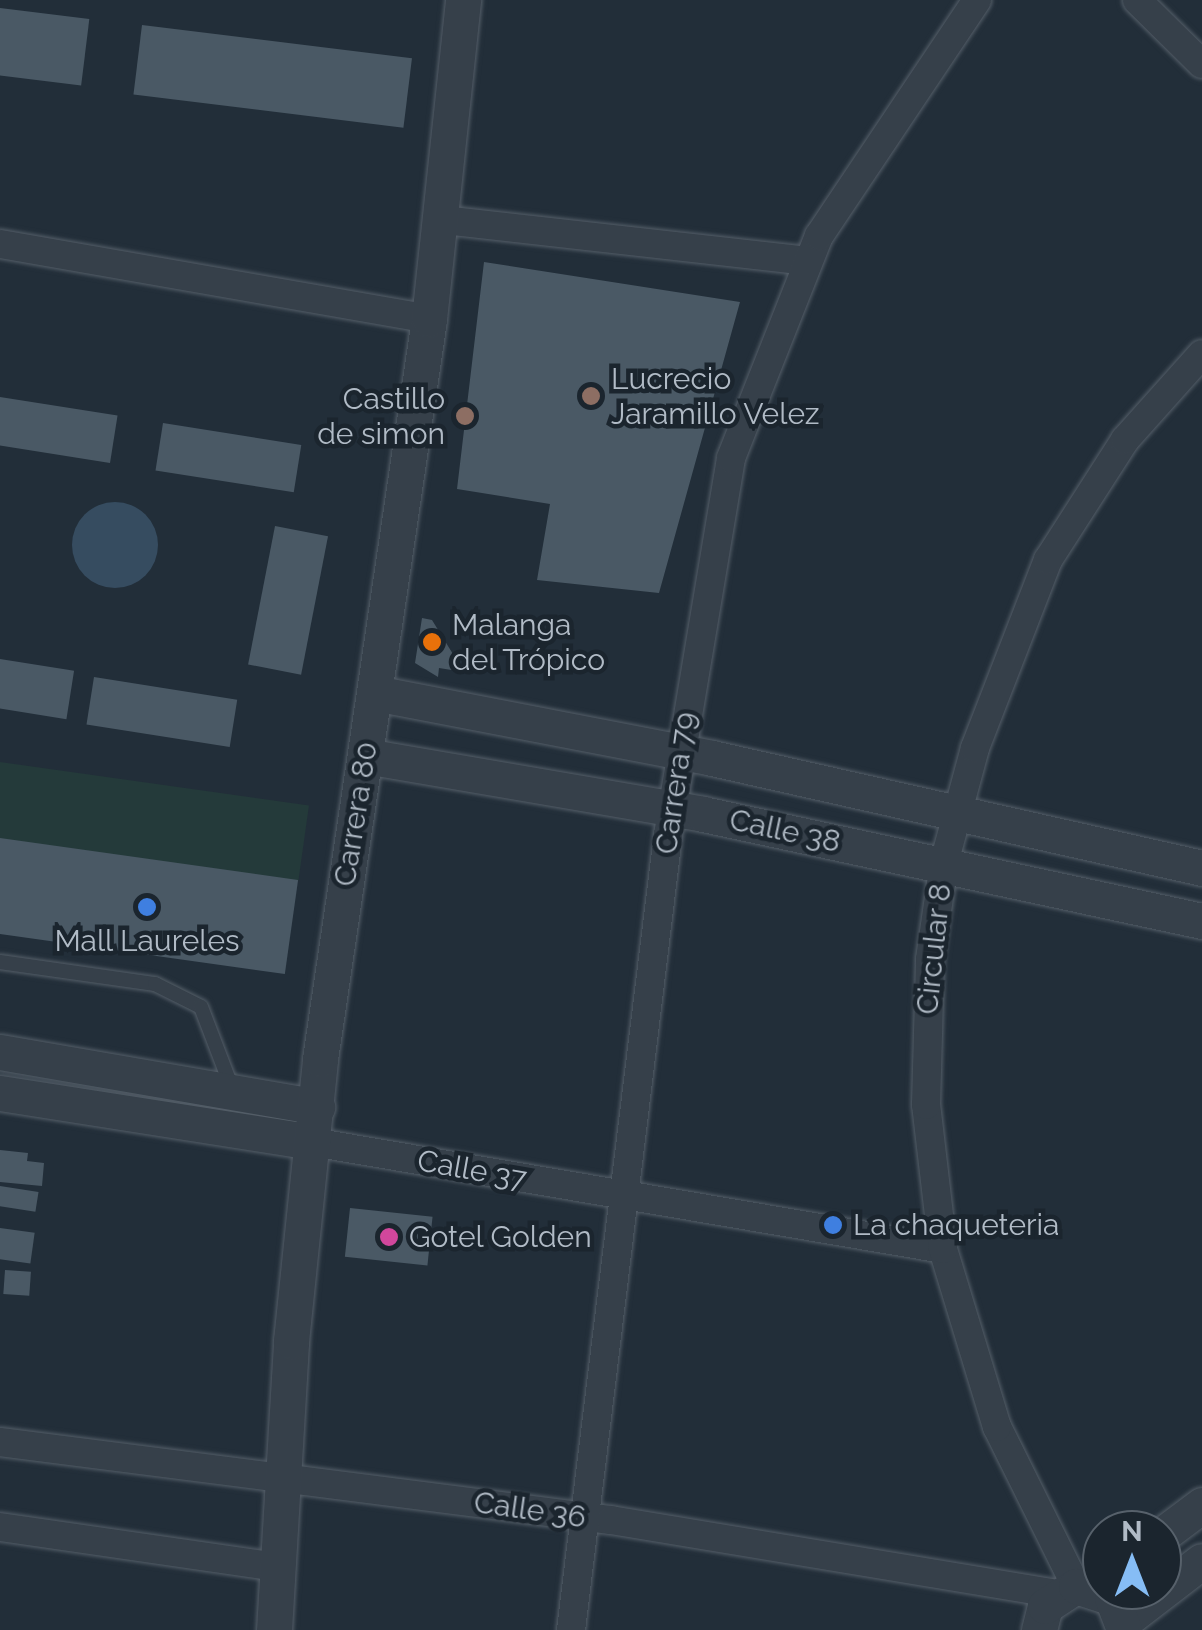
<!DOCTYPE html>
<html>
<head>
<meta charset="utf-8">
<style>
  body { margin:0 }
  #map { position:relative; width:1202px; height:1630px; overflow:hidden; background:#222e39; font-family:Raleway,sans-serif }
  div>[style] { position:absolute }
  .green>* { inset:0; background:#243a3a; transform-origin:0 0 }
  .water>* { inset:0; background:#364c60 }
  .round { border-radius:50% }
  .building>* { inset:0; background:#4a5965; transform-origin:0 0 }
  .roads { filter:drop-shadow(0 0 2px #545e68) drop-shadow(0 0 2px #545e68) }
  .service>* { height:14px; margin:-7px; padding:0 7px; transform-origin:7px; border-radius:7px; background:#36404a }
  .minor>* { height:28px; margin:-14px; padding:0 14px; transform-origin:14px; border-radius:14px; background:#36404a }
  .tertiary>* { height:35px; margin:-17.5px; padding:0 17.5px; transform-origin:17.5px; border-radius:17.5px; background:#36404a }
  .dots>* { width:28px; height:28px; translate:-50% -50%; box-sizing:border-box; border:5px solid #1b252e; border-radius:50% }
  span { translate:-50% -50%; white-space:nowrap; text-align:center; line-height:1.15; -webkit-text-stroke:9px #1b252e; paint-order:stroke }
  .poi-label { font-size:30px; color:#b1bbc6 }
  .left { translate:0 -50%; text-align:left }
  .right { translate:-100% -50%; text-align:right }
  .street-label { font-size:30px; color:#b1bbc6 }
  .north { position:absolute; left:1082px; top:1510px; width:100px; height:100px; box-sizing:border-box; background:#1b252e; border:2px solid #57616b; border-radius:50%; rotate:0deg; font-size:28px; font-weight:700; line-height:40px; text-align:center; color:#b1bbc6 }
  .north::after { content:''; display:block; margin:auto; width:35px; height:45px; background:#86bdf5; clip-path:polygon(50% 0,100% 100%,50% 72%,0 100%) }
</style>
</head>
<body>
<div id="map">
  <div class="green">
    <div style="left:0;top:762px;width:312px;height:76px;rotate:8deg"></div>
  </div>
  <div class="water">
    <div class="round" style="left:72px;top:502px;width:86px;height:86px"></div>
  </div>
  <div class="building">
    <div style="left:0;top:8px;width:90px;height:67px;rotate:7deg"></div>
    <div style="left:142px;top:25px;width:272px;height:70px;rotate:7deg"></div>
    <div style="clip-path:polygon(484px 262px,740px 302px,659px 593px,537px 580px,550px 504px,457px 489px)"></div>
    <div style="left:0;top:397px;width:119px;height:48px;rotate:9deg"></div>
    <div style="left:163px;top:423px;width:140px;height:48px;rotate:9deg"></div>
    <div style="left:275px;top:526px;width:54px;height:141px;rotate:11deg"></div>
    <div style="clip-path:polygon(422px 618px,432px 620px,464px 672px,439px 668px,438px 677px,415px 663px)"></div>
    <div style="left:0;top:659px;width:75px;height:49px;rotate:9deg"></div>
    <div style="left:94px;top:677px;width:145px;height:48px;rotate:9deg"></div>
    <div style="left:0;top:838px;width:301px;height:95px;rotate:8deg"></div>
    <div style="clip-path:polygon(0 1150px,28px 1153px,27px 1161px,44px 1163px,42px 1186px,0 1182px)"></div>
    <div style="left:0;top:1186px;width:39px;height:20px;rotate:9deg"></div>
    <div style="left:350px;top:1208px;width:83px;height:49px;rotate:6deg"></div>
    <div style="left:0;top:1228px;width:35px;height:31px;rotate:8deg"></div>
    <div style="left:5px;top:1270px;width:26px;height:24px;rotate:4deg"></div>
  </div>
  <div class="roads">
    <div class="service">
      <div style="left:0;top:962px;width:157px;rotate:8.1deg"></div>
      <div style="left:155px;top:984px;width:51px;rotate:26.6deg"></div>
      <div style="left:201px;top:1007px;width:87px;rotate:69.1deg"></div>
    </div>
    <div class="minor">
      <div style="left:1137px;top:0;width:91px;rotate:44.6deg"></div>
      <div style="left:443px;top:220px;width:367px;rotate:6.4deg"></div>
      <div style="left:0;top:244px;width:436px;rotate:9.9deg"></div>
      <div style="left:312px;top:1142px;width:640px;rotate:9.62deg"></div>
      <div style="left:0;top:1442px;width:616px;rotate:7.28deg"></div>
      <div style="left:611px;top:1520px;width:451px;rotate:9.4deg"></div>
      <div style="left:0;top:1527px;width:279px;rotate:8.2deg"></div>
      <div style="left:1076px;top:1586px;width:178px;rotate:-116.4deg"></div>
      <div style="left:997px;top:1427px;width:186px;rotate:-106.9deg"></div>
      <div style="left:943px;top:1249px;width:145px;rotate:-96.7deg"></div>
      <div style="left:926px;top:1105px;width:146px;rotate:-88.4deg"></div>
      <div style="left:930px;top:959px;width:97px;rotate:-81.7deg"></div>
      <div style="left:944px;top:863px;width:119px;rotate:-74.9deg"></div>
      <div style="left:975px;top:748px;width:202px;rotate:-68.8deg"></div>
      <div style="left:1048px;top:560px;width:143px;rotate:-57.3deg"></div>
      <div style="left:1125px;top:440px;width:115px;rotate:-48.2deg"></div>
      <div style="left:571px;top:1630px;width:801px;rotate:-83.04deg"></div>
      <div style="left:668px;top:835px;width:382px;rotate:-80.5deg"></div>
      <div style="left:731px;top:458px;width:239px;rotate:-68.4deg"></div>
      <div style="left:819px;top:236px;width:284px;rotate:-56.2deg"></div>
    </div>
    <div class="tertiary">
      <div style="left:375px;top:693px;width:343px;rotate:10.9deg"></div>
      <div style="left:712px;top:758px;width:502px;rotate:12.65deg"></div>
      <div style="left:365px;top:756px;width:343px;rotate:9.7deg"></div>
      <div style="left:703px;top:814px;width:510px;rotate:12.1deg"></div>
      <div style="left:0;top:1052px;width:322px;rotate:9.8deg"></div>
      <div style="left:0;top:1093px;width:316px;rotate:8.9deg"></div>
      <div style="left:1162px;top:1535px;width:50px;rotate:-36.9deg"></div>
      <div style="left:1124px;top:1621px;width:98px;rotate:-37.6deg"></div>
      <div style="left:274px;top:1630px;width:289px;rotate:-86.6deg"></div>
      <div style="left:291px;top:1341px;width:283px;rotate:-84.1deg"></div>
      <div style="left:320px;top:1059px;width:748px;rotate:-81.62deg"></div>
      <div style="left:429px;top:319px;width:321px;rotate:-83.9deg"></div>
      <div style="left:1039px;top:1630px;width:25px;rotate:-76deg"></div>
      <div style="left:1045px;top:1606px;width:37px;rotate:-33deg"></div>
      <div style="left:1076px;top:1586px;width:38px;rotate:18deg"></div>
      <div style="left:1112px;top:1598px;width:34px;rotate:69deg"></div>
    </div>
  </div>
  <div class="dots">
    <div style="left:591px;top:396px;background:#8d6e63"></div>
    <div style="left:465px;top:416px;background:#8d6e63"></div>
    <div style="left:432px;top:642px;background:#e8710a"></div>
    <div style="left:147px;top:907px;background:#3f7fe0"></div>
    <div style="left:833px;top:1225px;background:#3f7fe0"></div>
    <div style="left:389px;top:1237px;background:#d1479c"></div>
  </div>
  <div class="poi-label">
    <span class="left" style="left:611px;top:396px">Lucrecio<br>Jaramillo Velez</span>
    <span class="right" style="left:445px;top:416px">Castillo<br>de simon</span>
    <span class="left" style="left:452px;top:642px">Malanga<br>del Trópico</span>
    <span style="left:147px;top:941px">Mall Laureles</span>
    <span class="left" style="left:853px;top:1225px">La chaqueteria</span>
    <span class="left" style="left:409px;top:1237px">Gotel Golden</span>
  </div>
  <div class="street-label">
    <span style="left:676px;top:783px;rotate:-82deg">Carrera 79</span>
    <span style="left:356px;top:814px;rotate:-81deg">Carrera 80</span>
    <span style="left:785px;top:831px;rotate:12deg">Calle 38</span>
    <span style="left:934px;top:949px;rotate:-84deg">Circular 8</span>
    <span style="left:472px;top:1170px;rotate:10deg">Calle 37</span>
    <span style="left:530px;top:1510px;rotate:8deg">Calle 36</span>
  </div>
  <div class="north">N</div>
</div>
</body>
</html>
